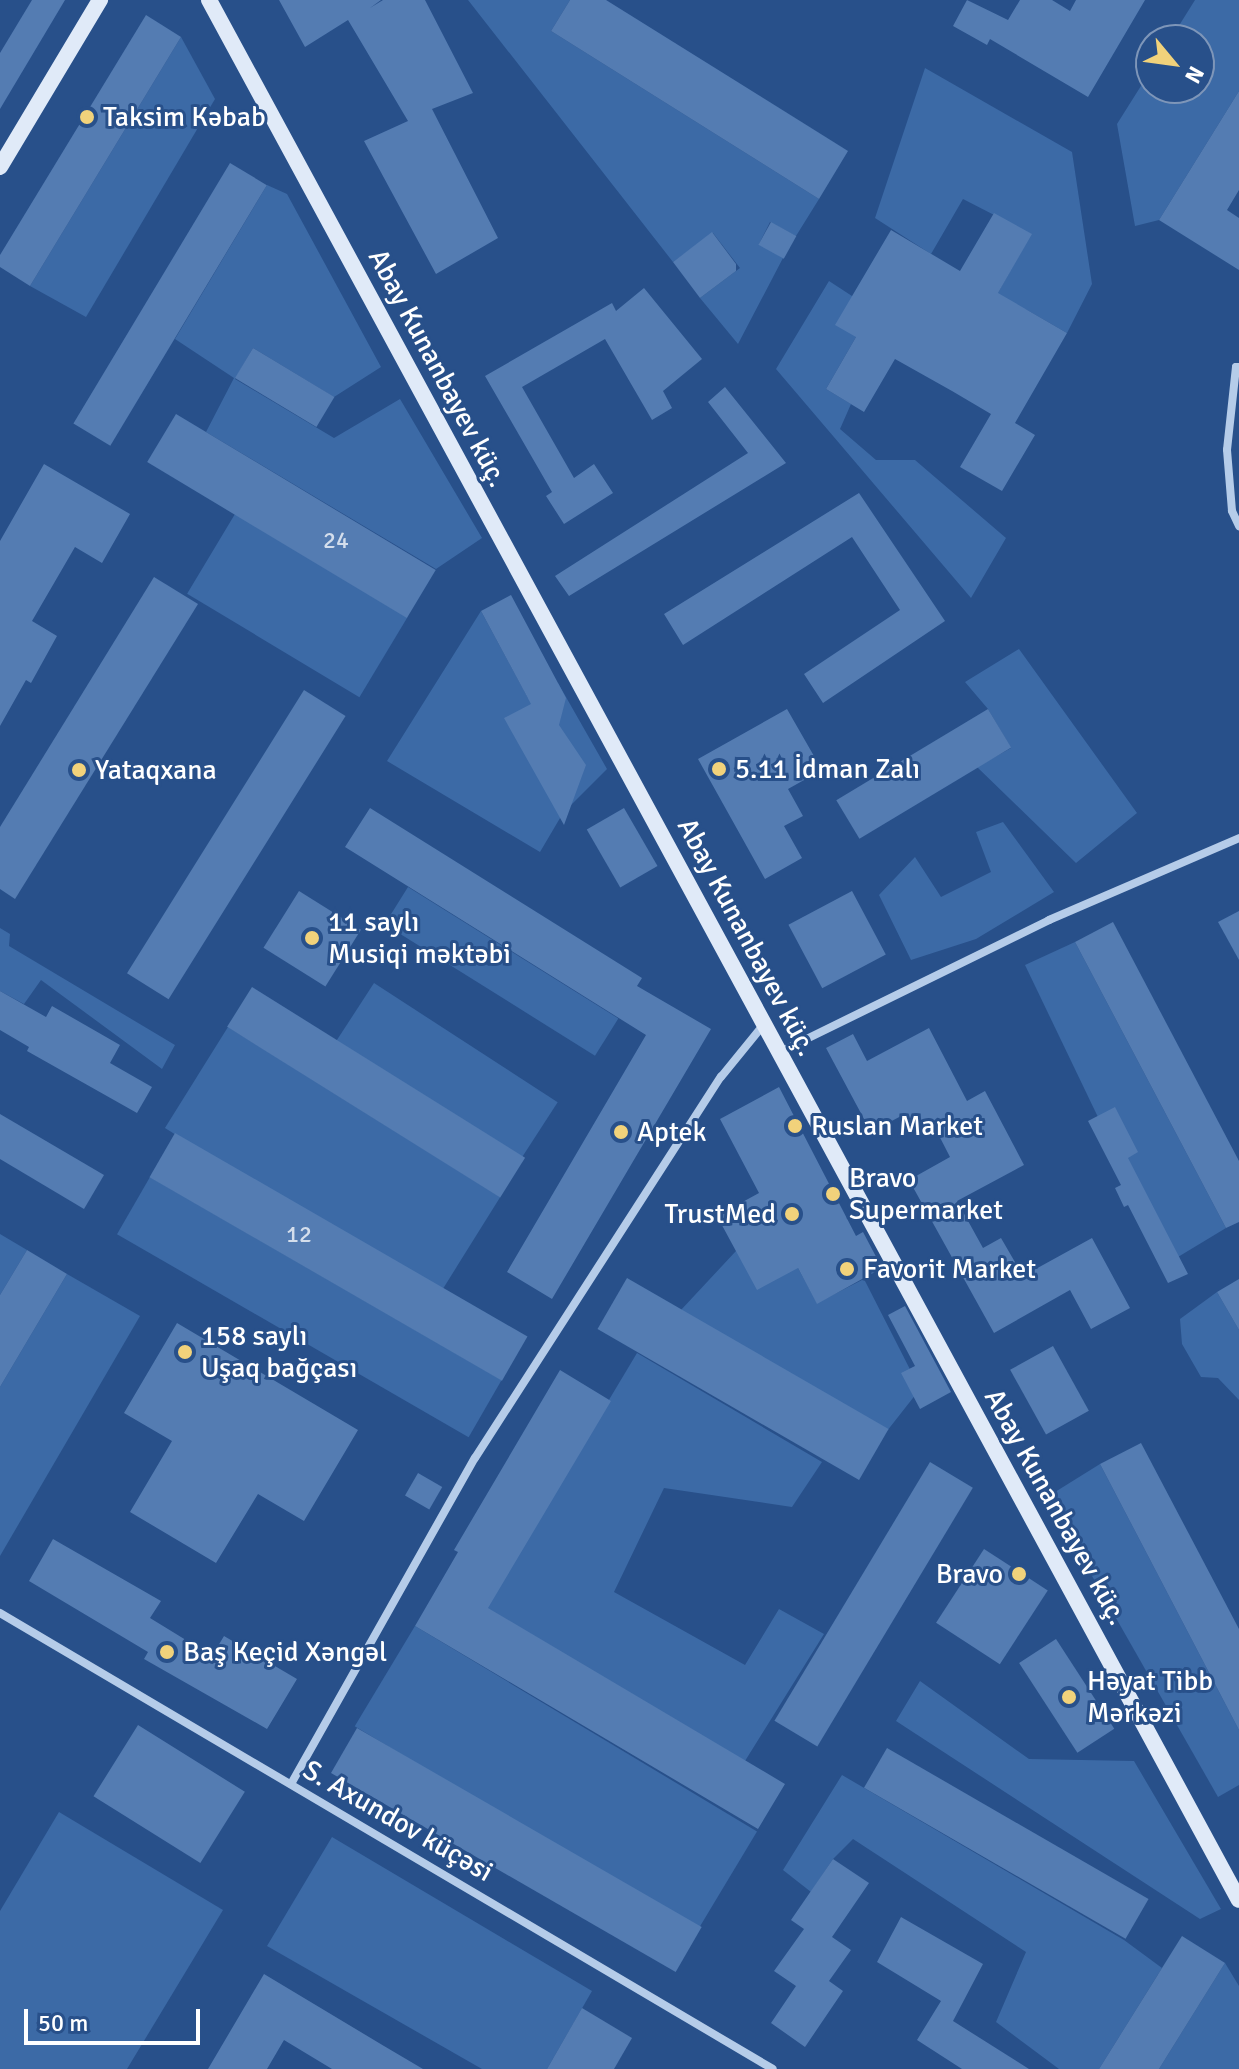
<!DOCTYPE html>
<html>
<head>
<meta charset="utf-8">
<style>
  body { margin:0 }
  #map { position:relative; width:1239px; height:2069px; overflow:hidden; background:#28508a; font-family:Signika,sans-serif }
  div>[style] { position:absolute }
  .green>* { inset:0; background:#3c6aa6; transform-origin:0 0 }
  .building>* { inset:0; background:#547cb2; transform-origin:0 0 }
  .street>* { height:8px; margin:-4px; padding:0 4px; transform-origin:4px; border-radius:4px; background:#b5cce9 }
  .secondary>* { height:16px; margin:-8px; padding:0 8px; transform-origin:8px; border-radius:8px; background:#e0eaf8 }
  .dots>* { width:22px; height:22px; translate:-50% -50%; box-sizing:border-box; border:4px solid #28508a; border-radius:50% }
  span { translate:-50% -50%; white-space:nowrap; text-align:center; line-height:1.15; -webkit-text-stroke:6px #28508a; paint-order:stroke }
  .number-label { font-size:24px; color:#d4deec }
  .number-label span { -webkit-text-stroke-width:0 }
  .poi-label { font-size:28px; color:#fff }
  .left { translate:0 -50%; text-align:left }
  .right { translate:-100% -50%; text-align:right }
  .street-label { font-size:28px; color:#fff }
  .north { position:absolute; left:1135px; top:24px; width:80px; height:80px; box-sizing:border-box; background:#28508a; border:2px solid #7e96b9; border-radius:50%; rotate:119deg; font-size:22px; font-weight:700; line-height:32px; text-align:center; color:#fff }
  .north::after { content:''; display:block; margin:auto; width:28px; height:36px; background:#f1d27b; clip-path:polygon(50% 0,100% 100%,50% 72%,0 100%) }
  .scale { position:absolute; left:24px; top:2009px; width:176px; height:36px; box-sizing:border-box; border:4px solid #fff; border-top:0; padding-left:10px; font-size:24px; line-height:28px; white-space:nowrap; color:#fff; -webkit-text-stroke:6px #28508a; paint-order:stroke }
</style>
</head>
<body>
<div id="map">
  <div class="green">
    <div style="clip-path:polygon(468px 0,570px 0,551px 31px,819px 199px,796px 236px,770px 222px,759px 244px,783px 258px,738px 344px,700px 298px,740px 268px,713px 233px,673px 262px)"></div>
    <div style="clip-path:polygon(1195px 0,1239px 0,1239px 91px,1159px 220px,1135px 226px,1117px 124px,1151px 70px,1151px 88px,1199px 88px,1199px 40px,1170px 40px)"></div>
    <div style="clip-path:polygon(181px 37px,215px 99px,86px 317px,30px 286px)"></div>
    <div style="clip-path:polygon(925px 68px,1072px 152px,1092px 284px,1067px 333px,1027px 310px,995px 298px,1031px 234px,963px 199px,931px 254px,875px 218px)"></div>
    <div style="clip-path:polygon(267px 185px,287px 194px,381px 367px,334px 397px,253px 348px,235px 379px,334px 438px,400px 399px,482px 538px,436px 569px,206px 432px,234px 378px,175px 339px)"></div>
    <div style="clip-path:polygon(829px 281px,852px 296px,856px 337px,826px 389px,851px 404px,840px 429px,876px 460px,915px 460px,1006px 538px,971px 598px,776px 369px)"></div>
    <div style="left:235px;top:514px;width:201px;height:93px;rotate:31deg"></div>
    <div style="clip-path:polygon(481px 611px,528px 698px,558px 683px,607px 769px,563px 813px,540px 852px,387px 761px)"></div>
    <div style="clip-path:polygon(1019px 649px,1137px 813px,1076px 863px,977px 767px,1011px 748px,988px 709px,965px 682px)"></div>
    <div style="clip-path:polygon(1003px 822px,1054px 892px,976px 939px,911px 960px,879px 895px,915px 857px,941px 897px,991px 872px,976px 832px)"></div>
    <div style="left:408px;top:887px;width:248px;height:44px;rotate:32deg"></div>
    <div style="clip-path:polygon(0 928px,10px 934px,9px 946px,175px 1045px,162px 1069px,41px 980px,24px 1004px,0 991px)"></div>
    <div style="clip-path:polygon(1075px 942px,1226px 1228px,1168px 1263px,1025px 965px)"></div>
    <div style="left:374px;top:983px;width:219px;height:69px;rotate:33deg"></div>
    <div style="left:228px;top:1027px;width:321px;height:119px;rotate:32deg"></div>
    <div style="left:150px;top:1177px;width:406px;height:66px;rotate:30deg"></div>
    <div style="clip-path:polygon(0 1234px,27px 1250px,0 1295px)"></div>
    <div style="clip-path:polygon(736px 1251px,798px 1268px,817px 1303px,864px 1279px,920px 1389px,887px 1431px,681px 1310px)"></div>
    <div style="clip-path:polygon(67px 1274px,140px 1316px,0 1556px,0 1387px)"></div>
    <div style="clip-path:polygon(1217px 1292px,1239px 1330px,1239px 1400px,1218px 1378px,1201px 1377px,1182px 1344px,1180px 1319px)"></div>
    <div style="clip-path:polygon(637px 1353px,822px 1462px,792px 1507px,664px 1488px,614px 1592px,745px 1665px,779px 1609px,824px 1634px,745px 1761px,485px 1607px)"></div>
    <div style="clip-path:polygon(1100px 1464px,1239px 1730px,1239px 1785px,1218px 1797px,1047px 1497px)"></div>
    <div style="left:415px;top:1626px;width:399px;height:117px;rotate:31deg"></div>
    <div style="clip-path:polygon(920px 1681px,1029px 1759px,1134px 1761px,1221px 1909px,1200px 1919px,896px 1721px)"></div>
    <div style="clip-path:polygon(842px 1775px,1124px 1940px,1162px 1968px,1099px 2069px,1059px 2069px,996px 2022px,1026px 1952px,853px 1839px,833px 1859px,811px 1892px,783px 1870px)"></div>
    <div style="clip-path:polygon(59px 1812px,223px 1910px,127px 2069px,0 2069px,0 1911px)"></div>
    <div style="clip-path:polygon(332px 1837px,592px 1991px,547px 2069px,482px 2069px,267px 1946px)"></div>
    <div style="clip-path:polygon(1225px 1963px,1239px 1986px,1239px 2069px,1159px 2069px)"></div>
  </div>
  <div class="building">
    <div style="clip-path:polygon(32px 0,65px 0,0 109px,0 53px)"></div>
    <div style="clip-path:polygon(279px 0,381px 0,370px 8px,383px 0,425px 0,473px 93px,432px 109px,498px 238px,436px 274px,364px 141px,408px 121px,348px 20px,305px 47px)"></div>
    <div style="clip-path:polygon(570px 0,606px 0,848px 151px,819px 199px,551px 31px)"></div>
    <div style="clip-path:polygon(967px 0,1008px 20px,1020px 0,1052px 0,1070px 11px,1076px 0,1145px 0,1088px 97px,990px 39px,987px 45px,953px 26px)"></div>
    <div style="clip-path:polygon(146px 15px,181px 37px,30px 286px,0 267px,0 255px)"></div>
    <div style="clip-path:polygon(1239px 91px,1239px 190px,1227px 210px,1239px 218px,1239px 270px,1159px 220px)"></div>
    <div style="left:230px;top:163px;width:43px;height:304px;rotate:31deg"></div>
    <div style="clip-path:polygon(994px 213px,1032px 234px,998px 293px,1067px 333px,1015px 423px,1035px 435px,1002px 491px,960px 467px,991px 414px,952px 391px,895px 359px,864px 412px,826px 389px,856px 337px,835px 325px,891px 230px,960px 271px)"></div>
    <div style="left:771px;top:222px;width:29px;height:26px;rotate:29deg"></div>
    <div style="clip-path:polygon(712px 232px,736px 264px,736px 271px,700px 298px,673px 262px)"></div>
    <div style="clip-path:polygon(644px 288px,702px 359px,663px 391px,672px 408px,652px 420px,605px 339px,522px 387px,574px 478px,594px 464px,613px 493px,564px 524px,546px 496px,552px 492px,485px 376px,612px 303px,616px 311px)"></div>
    <div style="left:253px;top:348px;width:95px;height:35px;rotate:31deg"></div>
    <div style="clip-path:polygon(725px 387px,786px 463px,569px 596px,555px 576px,748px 453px,708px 402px)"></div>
    <div style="left:176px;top:414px;width:303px;height:56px;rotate:31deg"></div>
    <div style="clip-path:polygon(44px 464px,130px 514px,102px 563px,75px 547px,32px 621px,57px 636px,31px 683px,26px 680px,0 726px,0 541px)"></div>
    <div style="clip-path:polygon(859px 493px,945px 621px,823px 703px,804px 674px,900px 610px,852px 537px,683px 645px,664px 614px)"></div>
    <div style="clip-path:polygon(154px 577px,198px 604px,15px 899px,0 889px,0 827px)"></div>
    <div style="clip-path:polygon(511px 595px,566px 698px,559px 725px,586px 765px,564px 825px,504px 718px,531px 704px,481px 611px)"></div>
    <div style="left:304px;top:690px;width:49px;height:334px;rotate:32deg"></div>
    <div style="clip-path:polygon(787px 709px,822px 770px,788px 789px,803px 816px,784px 826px,802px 858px,765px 879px,698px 759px)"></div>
    <div style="left:988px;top:709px;width:45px;height:177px;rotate:59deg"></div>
    <div style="clip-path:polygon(370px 808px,642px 978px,637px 986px,711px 1029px,552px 1299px,507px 1272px,646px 1035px,345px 847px)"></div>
    <div style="left:624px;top:808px;width:67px;height:43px;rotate:60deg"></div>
    <div style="left:299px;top:891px;width:73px;height:67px;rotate:32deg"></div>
    <div style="left:852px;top:891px;width:72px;height:72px;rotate:62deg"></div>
    <div style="clip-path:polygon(1239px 911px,1239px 960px,1218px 922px)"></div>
    <div style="clip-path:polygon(1113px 922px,1239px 1161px,1239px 1222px,1226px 1228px,1075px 942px)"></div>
    <div style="left:252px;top:987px;width:322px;height:47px;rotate:32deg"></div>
    <div style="clip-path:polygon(0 991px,46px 1017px,52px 1006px,120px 1045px,110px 1063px,152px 1087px,137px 1113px,27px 1051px,29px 1047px,0 1030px)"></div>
    <div style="clip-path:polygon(929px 1028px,967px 1101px,985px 1091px,1024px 1165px,957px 1201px,983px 1248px,1001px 1238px,1023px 1276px,1092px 1238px,1130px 1308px,1091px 1329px,1070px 1290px,994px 1333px,909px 1180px,950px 1157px,931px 1120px,911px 1130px,903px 1115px,871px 1132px,826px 1048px,853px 1034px,867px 1061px)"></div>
    <div style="clip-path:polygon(779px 1087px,856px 1236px,863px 1232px,882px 1268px,817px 1304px,798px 1268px,757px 1290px,717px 1216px,759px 1193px,720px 1119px)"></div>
    <div style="clip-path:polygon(1115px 1107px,1138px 1152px,1128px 1158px,1188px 1274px,1168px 1283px,1128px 1205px,1124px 1207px,1115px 1188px,1121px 1185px,1088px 1121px)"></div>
    <div style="clip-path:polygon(0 1114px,104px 1175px,84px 1209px,0 1159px)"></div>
    <div style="left:175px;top:1133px;width:407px;height:51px;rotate:30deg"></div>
    <div style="clip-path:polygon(27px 1250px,67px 1274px,0 1387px,0 1295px)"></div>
    <div style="left:627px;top:1278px;width:302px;height:59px;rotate:30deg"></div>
    <div style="clip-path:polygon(1239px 1279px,1239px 1330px,1217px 1292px)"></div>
    <div style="clip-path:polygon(905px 1306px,951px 1392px,920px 1409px,901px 1373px,915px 1366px,888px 1315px)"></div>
    <div style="clip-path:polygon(177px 1323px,358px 1430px,304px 1521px,258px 1494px,216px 1563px,130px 1512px,172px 1441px,124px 1413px)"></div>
    <div style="left:1053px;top:1346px;width:74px;height:49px;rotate:61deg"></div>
    <div style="clip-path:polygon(560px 1370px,611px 1401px,488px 1608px,785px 1784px,758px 1829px,415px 1626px,458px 1552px,454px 1550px)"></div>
    <div style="clip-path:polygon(1141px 1443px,1239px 1629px,1239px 1730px,1100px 1464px)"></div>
    <div style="left:930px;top:1462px;width:50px;height:302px;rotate:31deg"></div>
    <div style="left:418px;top:1473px;width:28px;height:26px;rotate:30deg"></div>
    <div style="clip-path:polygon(53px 1539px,161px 1601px,150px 1618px,212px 1656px,224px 1636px,297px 1679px,267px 1729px,144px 1659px,148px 1652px,29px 1581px)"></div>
    <div style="left:984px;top:1549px;width:76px;height:88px;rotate:33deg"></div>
    <div style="left:1056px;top:1639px;width:107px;height:44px;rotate:57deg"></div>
    <div style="left:138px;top:1725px;width:126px;height:84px;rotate:32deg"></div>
    <div style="left:357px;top:1728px;width:398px;height:52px;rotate:30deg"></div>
    <div style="left:887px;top:1748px;width:302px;height:46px;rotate:30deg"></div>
    <div style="clip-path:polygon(833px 1859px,869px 1883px,832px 1937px,851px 1950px,829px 1981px,843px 1991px,805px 2047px,771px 2023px,796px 1986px,774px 1971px,804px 1929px,791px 1920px)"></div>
    <div style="clip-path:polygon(901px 1917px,983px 1964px,953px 2021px,1029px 2069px,962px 2069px,917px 2040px,941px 2001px,877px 1962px)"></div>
    <div style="clip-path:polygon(1182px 1936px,1225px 1963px,1159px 2069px,1099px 2069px)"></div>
    <div style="clip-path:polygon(264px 1974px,384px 2046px,423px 2069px,332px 2069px,284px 2040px,267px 2069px,208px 2069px)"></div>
    <div style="clip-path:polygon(582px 2008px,632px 2038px,614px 2069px,547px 2069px)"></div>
  </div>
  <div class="street">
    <div style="left:1239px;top:367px;width:3px;rotate:180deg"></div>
    <div style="left:1236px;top:367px;width:83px;rotate:96.2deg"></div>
    <div style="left:1227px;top:450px;width:61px;rotate:85.3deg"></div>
    <div style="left:1232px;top:511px;width:17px;rotate:65deg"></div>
    <div style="left:780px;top:1052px;width:300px;rotate:-26.1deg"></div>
    <div style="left:1049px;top:920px;width:207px;rotate:-23.3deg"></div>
    <div style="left:0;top:1613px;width:897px;rotate:30.54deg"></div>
    <div style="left:291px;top:1784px;width:374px;rotate:-60.6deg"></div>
    <div style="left:475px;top:1458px;width:454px;rotate:-57.2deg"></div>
    <div style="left:721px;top:1077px;width:68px;rotate:-50.9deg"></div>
  </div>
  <div class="secondary">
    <div style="left:209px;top:0;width:2161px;rotate:61.54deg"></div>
    <div style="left:0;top:167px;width:195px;rotate:-59.1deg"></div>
  </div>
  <div class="dots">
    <div style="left:87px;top:117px;background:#f1d27b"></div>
    <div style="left:719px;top:769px;background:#f1d27b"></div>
    <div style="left:79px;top:770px;background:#f1d27b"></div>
    <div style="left:312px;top:938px;background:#f1d27b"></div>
    <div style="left:795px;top:1126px;background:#f1d27b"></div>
    <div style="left:621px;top:1132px;background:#f1d27b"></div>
    <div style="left:833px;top:1194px;background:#f1d27b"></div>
    <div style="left:792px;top:1214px;background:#f1d27b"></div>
    <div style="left:847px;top:1269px;background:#f1d27b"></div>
    <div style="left:185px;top:1352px;background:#f1d27b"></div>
    <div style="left:1019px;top:1574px;background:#f1d27b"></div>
    <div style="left:167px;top:1652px;background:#f1d27b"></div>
    <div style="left:1069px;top:1697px;background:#f1d27b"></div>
  </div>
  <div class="number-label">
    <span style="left:336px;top:541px">24</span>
    <span style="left:299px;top:1235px">12</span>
  </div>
  <div class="poi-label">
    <span class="left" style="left:103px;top:117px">Taksim Kəbab</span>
    <span class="left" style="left:735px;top:769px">5.11 İdman Zalı</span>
    <span class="left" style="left:95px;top:770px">Yataqxana</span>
    <span class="left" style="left:328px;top:938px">11 saylı<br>Musiqi məktəbi</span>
    <span class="left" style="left:811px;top:1126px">Ruslan Market</span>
    <span class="left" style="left:637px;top:1132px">Aptek</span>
    <span class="left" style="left:849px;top:1194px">Bravo<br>Supermarket</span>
    <span class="right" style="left:776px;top:1214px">TrustMed</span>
    <span class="left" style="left:863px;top:1269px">Favorit Market</span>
    <span class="left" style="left:201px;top:1352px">158 saylı<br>Uşaq bağçası</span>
    <span class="right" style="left:1003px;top:1574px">Bravo</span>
    <span class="left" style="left:183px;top:1652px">Baş Keçid Xəngəl</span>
    <span class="left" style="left:1087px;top:1697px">Həyat Tibb<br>Mərkəzi</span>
  </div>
  <div class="street-label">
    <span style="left:438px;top:368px;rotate:62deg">Abay Kunanbayev küç.</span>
    <span style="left:747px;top:937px;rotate:62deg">Abay Kunanbayev küç.</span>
    <span style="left:1056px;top:1507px;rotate:61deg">Abay Kunanbayev küç.</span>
    <span style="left:398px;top:1821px;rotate:30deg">S. Axundov küçəsi</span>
  </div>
  <div class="north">N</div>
  <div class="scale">50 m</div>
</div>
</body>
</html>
